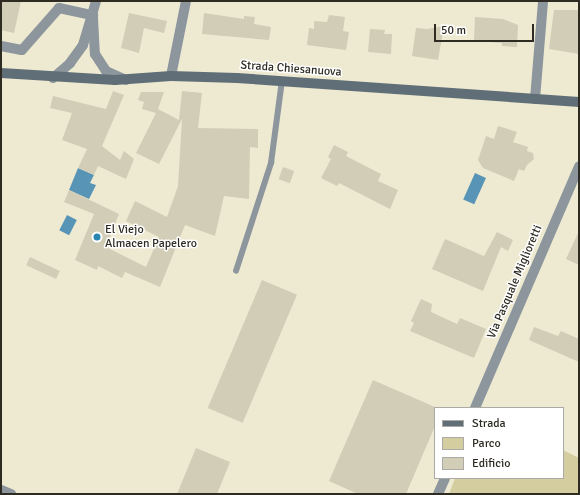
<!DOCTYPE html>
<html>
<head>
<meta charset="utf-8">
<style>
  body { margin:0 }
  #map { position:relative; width:580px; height:495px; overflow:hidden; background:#eeead2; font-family:Signika,sans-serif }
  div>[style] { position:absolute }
  .green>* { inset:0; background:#d4cd9f }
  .water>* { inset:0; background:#5894b5; transform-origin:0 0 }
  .building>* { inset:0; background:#d1cdb6; transform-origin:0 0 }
  .service>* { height:5.5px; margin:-2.75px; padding:0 2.75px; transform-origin:2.75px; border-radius:2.75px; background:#8c969c }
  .minor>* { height:10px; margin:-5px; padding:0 5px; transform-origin:5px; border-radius:5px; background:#8c969c }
  .secondary>* { height:10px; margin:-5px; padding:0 5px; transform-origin:5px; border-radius:5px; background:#606f77 }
  .dots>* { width:11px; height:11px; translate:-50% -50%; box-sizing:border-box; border:2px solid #fff; border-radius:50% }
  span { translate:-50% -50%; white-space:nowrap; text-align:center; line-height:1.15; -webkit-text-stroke:3px #fff; paint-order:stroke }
  .street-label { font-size:12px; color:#2d2b22 }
  .poi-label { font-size:12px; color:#2d2b22 }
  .left { translate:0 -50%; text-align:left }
  .frame { position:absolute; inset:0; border:2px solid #2d2b22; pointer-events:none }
  .legend { position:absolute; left:434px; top:407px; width:130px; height:72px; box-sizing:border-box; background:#fff; border:1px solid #abaaa7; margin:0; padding:5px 7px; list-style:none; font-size:12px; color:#2d2b22 }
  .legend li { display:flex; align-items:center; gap:8px; height:20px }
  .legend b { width:20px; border:1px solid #abaaa7 }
  .scale { position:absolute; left:434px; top:24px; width:100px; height:18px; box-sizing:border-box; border:2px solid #2d2b22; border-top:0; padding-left:5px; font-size:12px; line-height:14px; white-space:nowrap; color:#2d2b22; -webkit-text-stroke:3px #fff; paint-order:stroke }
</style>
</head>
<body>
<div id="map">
  <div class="green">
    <div style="clip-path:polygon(563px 450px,579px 458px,579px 494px,449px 494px,455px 478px,563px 478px)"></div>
  </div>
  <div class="water">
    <div style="clip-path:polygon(78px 168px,94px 175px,90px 183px,96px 185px,89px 199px,69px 190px)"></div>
    <div style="left:475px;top:173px;width:12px;height:29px;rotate:24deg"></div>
    <div style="left:67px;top:215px;width:11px;height:17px;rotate:27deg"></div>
  </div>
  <div class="building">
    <div style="clip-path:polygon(1px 1px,21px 1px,14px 33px,1px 30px)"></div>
    <div style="clip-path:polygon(554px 10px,579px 10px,579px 54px,549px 49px)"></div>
    <div style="clip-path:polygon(129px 13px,167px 21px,164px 33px,144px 28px,139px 53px,121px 48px)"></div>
    <div style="clip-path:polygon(204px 13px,244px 19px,244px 16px,255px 17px,254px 24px,271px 27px,269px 40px,202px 34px)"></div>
    <div style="clip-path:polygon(329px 15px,345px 17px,343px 31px,349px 32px,346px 50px,307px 45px,309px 28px,314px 29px,314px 21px,327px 22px)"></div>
    <div style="clip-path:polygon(475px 17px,503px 19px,518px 25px,517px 47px,502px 46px,502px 43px,474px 41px)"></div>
    <div style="clip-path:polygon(444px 26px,438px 60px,412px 56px,416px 28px,427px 29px)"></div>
    <div style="clip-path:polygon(370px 29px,385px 30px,384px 34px,392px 34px,391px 54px,368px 52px)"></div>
    <div style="clip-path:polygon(113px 91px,124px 95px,102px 146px,120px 160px,124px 151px,134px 159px,126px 179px,98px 166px,94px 175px,78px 168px,87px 149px,62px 140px,72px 113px,50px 108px,53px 96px,106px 109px)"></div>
    <div style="clip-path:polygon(182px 91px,202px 93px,198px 128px,258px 129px,258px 148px,250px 147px,249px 199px,224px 196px,215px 236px,185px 225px,160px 287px,125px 272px,122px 278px,98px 266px,97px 270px,75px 260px,94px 214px,64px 202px,69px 190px,119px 214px,106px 247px,146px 267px,159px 237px,126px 221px,135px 201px,167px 217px,178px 186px,182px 119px,159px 164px,136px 153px,156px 113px,142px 109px,144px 102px,138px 100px,141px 92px,164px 92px,158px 109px,179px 120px)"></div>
    <div style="clip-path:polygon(498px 126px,517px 132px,513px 142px,528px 147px,527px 151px,533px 153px,534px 159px,527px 165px,524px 171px,519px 169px,514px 181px,483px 168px,478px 160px,486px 136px,494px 139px)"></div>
    <div style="clip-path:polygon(334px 145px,348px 152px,346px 156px,381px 174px,378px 181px,398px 190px,390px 209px,339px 183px,337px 186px,321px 178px,331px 159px,328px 157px)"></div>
    <div style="left:283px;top:167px;width:12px;height:13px;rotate:20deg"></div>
    <div style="clip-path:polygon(579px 231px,579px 265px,566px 259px)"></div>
    <div style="clip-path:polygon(497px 232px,513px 240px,508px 251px,501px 247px,483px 291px,432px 269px,445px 239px,484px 256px)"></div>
    <div style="left:30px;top:257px;width:33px;height:9px;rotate:25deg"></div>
    <div style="left:262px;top:280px;width:38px;height:139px;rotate:23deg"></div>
    <div style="clip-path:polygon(421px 299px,432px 304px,431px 312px,457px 324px,460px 318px,486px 329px,474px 358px,410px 331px,414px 323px,411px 321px)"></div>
    <div style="clip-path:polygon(534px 327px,558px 336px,561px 331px,579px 339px,579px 362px,529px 340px)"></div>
    <div style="clip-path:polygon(373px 380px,435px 407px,435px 426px,406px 494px,358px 494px,329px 481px)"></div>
    <div style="clip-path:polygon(196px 448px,230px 462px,217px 494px,177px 494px)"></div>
  </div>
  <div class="service">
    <div style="left:236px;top:271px;width:114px;rotate:-72deg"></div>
    <div style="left:271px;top:163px;width:83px;rotate:-82.4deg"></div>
  </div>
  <div class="minor">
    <div style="left:93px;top:18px;width:36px;rotate:87deg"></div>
    <div style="left:95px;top:54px;width:20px;rotate:57deg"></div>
    <div style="left:106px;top:71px;width:22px;rotate:24deg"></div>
    <div style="left:1px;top:46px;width:21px;rotate:11deg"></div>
    <div style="left:22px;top:50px;width:56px;rotate:-48.6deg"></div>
    <div style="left:59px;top:8px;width:35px;rotate:12deg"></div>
    <div style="left:171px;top:76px;width:76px;rotate:-78.7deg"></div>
    <div style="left:53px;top:78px;width:23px;rotate:-41deg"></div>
    <div style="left:70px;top:63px;width:22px;rotate:-54deg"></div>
    <div style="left:83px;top:45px;width:46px;rotate:-73.5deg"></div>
    <div style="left:535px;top:99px;width:98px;rotate:-85.3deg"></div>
    <div style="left:475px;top:408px;width:263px;rotate:-66.7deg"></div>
    <div style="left:1px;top:490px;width:11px;rotate:22deg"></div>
    <div style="left:438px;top:494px;width:17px;rotate:-66deg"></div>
  </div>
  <div class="secondary">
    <div style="left:1px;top:73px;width:114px;rotate:3.5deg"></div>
    <div style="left:115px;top:80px;width:56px;rotate:-4.1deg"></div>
    <div style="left:171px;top:76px;width:66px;rotate:1.7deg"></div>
    <div style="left:237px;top:78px;width:343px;rotate:4deg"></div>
  </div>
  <div class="dots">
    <div style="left:97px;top:237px;background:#2986b3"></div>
  </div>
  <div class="street-label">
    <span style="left:291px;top:69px;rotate:4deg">Strada Chiesanuova</span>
    <span style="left:515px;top:282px;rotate:-67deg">Via Pasquale Miglioretti</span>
  </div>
  <div class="poi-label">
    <span class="left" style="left:105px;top:237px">El Viejo<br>Almacen Papelero</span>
  </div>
  <div class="frame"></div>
  <ul class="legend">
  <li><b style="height:5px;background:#606f77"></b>Strada</li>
  <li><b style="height:11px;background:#d4cd9f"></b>Parco</li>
  <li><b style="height:11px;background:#d1cdb6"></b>Edificio</li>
  </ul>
  <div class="scale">50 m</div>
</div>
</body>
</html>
